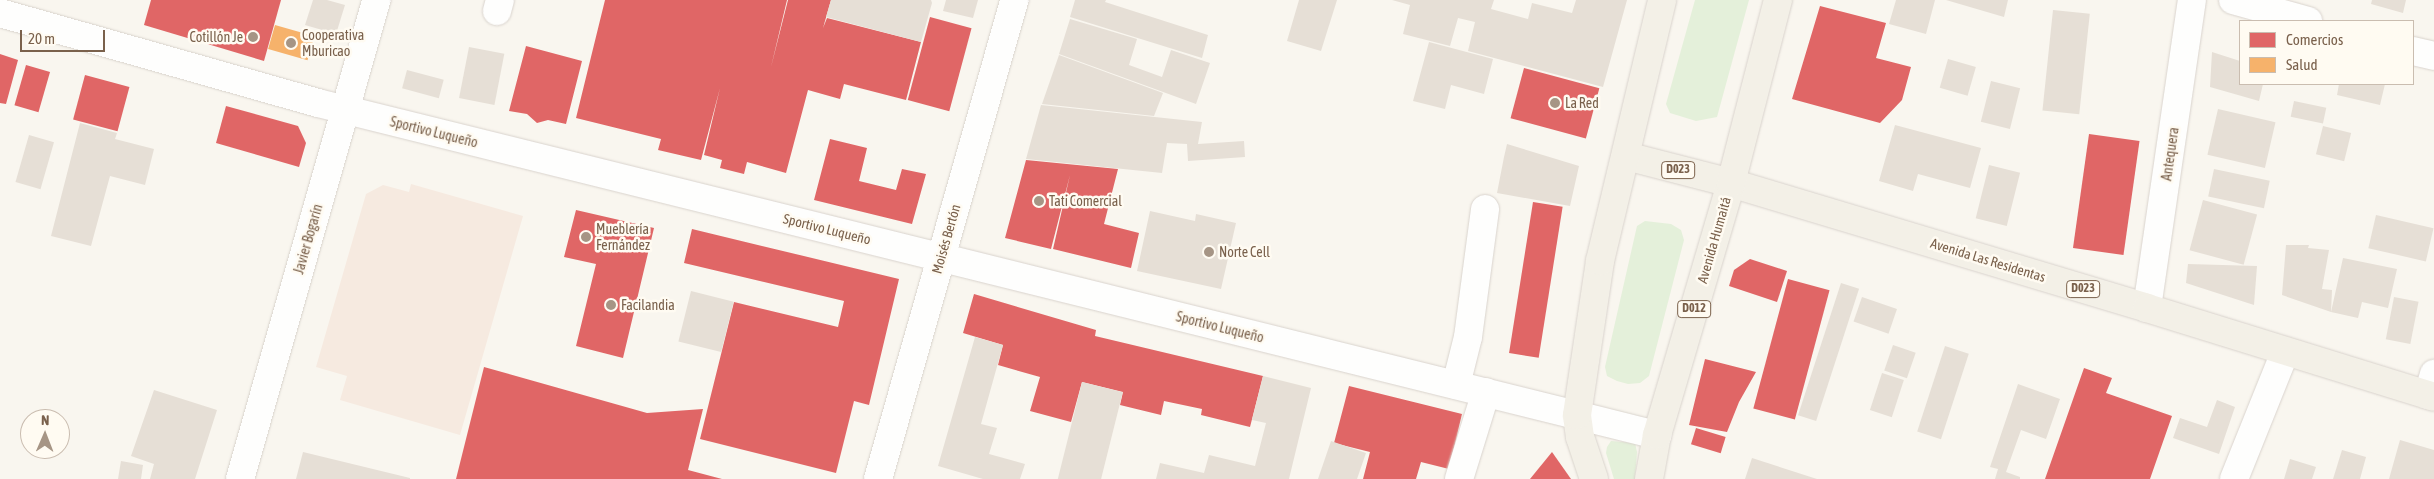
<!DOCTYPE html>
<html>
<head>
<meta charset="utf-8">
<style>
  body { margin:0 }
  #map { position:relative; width:2434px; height:479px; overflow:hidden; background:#f9f6ef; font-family:"Asap Condensed",sans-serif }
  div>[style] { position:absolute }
  .commercial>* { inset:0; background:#f6eae0 }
  .green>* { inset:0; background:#e4f0da }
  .shops>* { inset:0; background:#e06666; transform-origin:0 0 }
  .health>* { inset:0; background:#f6b26b; transform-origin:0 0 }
  .building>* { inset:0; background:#e6dfd6; transform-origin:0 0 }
  .roads { filter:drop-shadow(0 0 1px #d9d3cd) drop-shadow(0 0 1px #d9d3cd) }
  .minor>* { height:28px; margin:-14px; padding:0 14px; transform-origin:14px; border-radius:14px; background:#fefefd }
  .major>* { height:28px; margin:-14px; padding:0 14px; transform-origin:14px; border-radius:14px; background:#f3f0e7 }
  .dots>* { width:14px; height:14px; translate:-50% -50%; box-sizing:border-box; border:2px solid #fffbf2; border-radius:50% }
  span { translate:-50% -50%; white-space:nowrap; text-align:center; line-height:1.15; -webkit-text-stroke:5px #fffbf2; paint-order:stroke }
  .shield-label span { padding:1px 4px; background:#fffbf2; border:1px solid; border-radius:4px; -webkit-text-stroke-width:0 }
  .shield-label { font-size:12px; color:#7a614c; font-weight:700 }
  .poi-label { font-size:14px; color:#7a614c }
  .left { translate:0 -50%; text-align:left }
  .right { translate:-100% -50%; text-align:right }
  .street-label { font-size:14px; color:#7a614c }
  .legend { position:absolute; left:2239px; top:20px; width:175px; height:65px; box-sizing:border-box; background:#fffbf2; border:1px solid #cabdb0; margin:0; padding:6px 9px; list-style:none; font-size:15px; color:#7a614c }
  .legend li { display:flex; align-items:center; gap:10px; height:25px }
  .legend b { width:25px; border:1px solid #cabdb0 }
  .north { position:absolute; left:20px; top:409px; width:50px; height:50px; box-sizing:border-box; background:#fffbf2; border:1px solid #cabdb0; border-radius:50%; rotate:1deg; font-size:14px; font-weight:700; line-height:20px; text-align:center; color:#7a614c }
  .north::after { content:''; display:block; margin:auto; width:18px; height:22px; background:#a69585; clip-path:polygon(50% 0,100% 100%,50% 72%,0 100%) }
  .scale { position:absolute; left:20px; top:30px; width:85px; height:22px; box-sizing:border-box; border:2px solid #7a614c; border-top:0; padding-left:6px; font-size:15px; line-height:18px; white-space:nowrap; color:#7a614c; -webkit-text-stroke:4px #fffbf2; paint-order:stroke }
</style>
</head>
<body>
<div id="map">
  <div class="commercial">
    <div style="clip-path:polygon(411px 184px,523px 216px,460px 435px,340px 400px,347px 376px,316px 367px,366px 194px,383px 185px,409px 192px)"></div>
  </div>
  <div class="green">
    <div style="clip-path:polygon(1695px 0,1749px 0,1717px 117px,1696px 121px,1670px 113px,1666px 104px)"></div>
    <div style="clip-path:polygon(1645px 221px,1671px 224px,1681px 230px,1684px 240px,1649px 376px,1640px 383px,1628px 384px,1617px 381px,1607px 376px,1605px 367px,1637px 226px)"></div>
    <div style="clip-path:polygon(1611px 441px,1635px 443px,1637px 452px,1635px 479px,1614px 479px,1606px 453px,1607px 447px)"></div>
  </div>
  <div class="shops">
    <div style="clip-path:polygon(151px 0,281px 0,264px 61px,144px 25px)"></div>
    <div style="clip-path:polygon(605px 0,787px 0,771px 67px,788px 0,831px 0,823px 28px,827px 18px,921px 42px,906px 100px,844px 84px,840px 99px,808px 90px,786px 173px,747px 162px,744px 174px,720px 168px,722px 160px,704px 155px,720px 88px,701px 160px,658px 150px,661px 139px,576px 118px)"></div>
    <div style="clip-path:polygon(1820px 6px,1886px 23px,1876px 58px,1911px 67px,1902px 100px,1880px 123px,1792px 99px)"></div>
    <div style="left:930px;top:17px;width:43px;height:86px;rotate:15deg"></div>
    <div style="clip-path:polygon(526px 46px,582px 61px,566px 124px,548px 120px,537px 123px,527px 114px,509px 111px)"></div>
    <div style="clip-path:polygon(0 54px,18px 60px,6px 104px,0 103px)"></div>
    <div style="left:26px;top:65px;width:25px;height:42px;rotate:16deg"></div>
    <div style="left:1524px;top:68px;width:78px;height:52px;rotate:15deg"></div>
    <div style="left:85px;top:75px;width:46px;height:46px;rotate:15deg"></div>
    <div style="clip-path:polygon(226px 106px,298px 126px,306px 143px,299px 167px,216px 143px)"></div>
    <div style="left:2089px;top:134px;width:51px;height:115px;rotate:8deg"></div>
    <div style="clip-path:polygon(830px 139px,867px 148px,859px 181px,896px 190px,902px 169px,926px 174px,912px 224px,814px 200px)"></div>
    <div style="clip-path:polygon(1026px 160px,1118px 169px,1104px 224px,1139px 233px,1131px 268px,1053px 249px,1070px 175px,1051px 249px,1005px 238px)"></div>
    <div style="left:1533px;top:202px;width:30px;height:153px;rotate:9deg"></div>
    <div style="clip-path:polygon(576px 210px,654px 228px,623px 358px,576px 346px,596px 264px,564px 257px)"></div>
    <div style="clip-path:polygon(692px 229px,899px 279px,869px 405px,854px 401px,836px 473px,700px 439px,734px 302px,838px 327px,844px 301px,684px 263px)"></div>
    <div style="clip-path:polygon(1750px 259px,1787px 271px,1777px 302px,1729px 286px,1734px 270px)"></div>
    <div style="left:1788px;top:279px;width:43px;height:134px;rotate:15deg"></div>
    <div style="clip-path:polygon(974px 294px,1096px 330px,1095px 336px,1263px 376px,1250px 427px,1201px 415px,1202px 409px,1164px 401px,1161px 415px,1120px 405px,1123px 392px,1082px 382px,1071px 422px,1030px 411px,1040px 377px,998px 365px,1003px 345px,963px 333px)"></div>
    <div style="clip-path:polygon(1705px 359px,1756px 372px,1739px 402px,1727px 432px,1689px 425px)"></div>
    <div style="clip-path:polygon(484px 367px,647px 413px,703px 409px,688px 470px,722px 479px,456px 479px)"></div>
    <div style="clip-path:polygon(2084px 368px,2112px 378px,2106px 393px,2172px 416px,2150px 479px,2045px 479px)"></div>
    <div style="clip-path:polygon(1349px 386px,1462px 414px,1449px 469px,1421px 462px,1416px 479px,1363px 479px,1370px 452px,1334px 443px)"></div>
    <div style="left:1696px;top:428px;width:31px;height:17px;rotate:17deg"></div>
    <div style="clip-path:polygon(1552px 452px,1571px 479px,1530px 479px)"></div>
  </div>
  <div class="health">
    <div style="left:275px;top:25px;width:41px;height:25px;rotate:16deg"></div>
  </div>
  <div class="building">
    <div style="clip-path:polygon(313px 0,327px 0,345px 5px,336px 34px,305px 25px)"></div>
    <div style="clip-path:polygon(831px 0,931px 0,932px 3px,921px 42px,826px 17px)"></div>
    <div style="clip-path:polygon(946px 0,978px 0,973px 18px,943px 11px)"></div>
    <div style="clip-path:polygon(1075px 0,1106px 0,1105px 2px,1208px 35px,1202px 58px,1070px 17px)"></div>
    <div style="clip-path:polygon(1299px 0,1337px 0,1321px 51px,1287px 41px)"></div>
    <div style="clip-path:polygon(1392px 0,1494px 0,1491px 9px,1528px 19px,1532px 3px,1572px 13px,1576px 0,1627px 0,1603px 87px,1468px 51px,1475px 22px,1458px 18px,1450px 46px,1403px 34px,1410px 5px)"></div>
    <div style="clip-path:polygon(1896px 0,1935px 0,1926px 34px,1889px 24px)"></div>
    <div style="clip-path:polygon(1946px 0,2008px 0,2004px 17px)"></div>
    <div style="clip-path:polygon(2372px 0,2406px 0,2403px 13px,2371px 4px)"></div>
    <div style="left:2053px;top:10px;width:37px;height:101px;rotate:6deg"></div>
    <div style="clip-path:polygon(1070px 19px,1137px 39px,1129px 65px,1162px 77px,1171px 50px,1210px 63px,1196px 104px,1059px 54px)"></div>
    <div style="clip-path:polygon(1429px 42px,1493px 59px,1484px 94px,1451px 85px,1445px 109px,1413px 101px)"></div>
    <div style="left:469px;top:47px;width:36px;height:52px;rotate:11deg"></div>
    <div style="clip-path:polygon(2212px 52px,2240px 61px,2240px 84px,2263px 84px,2259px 101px,2210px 87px)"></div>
    <div style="clip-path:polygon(1059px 55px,1163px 93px,1154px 116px,1042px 104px)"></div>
    <div style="left:1948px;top:59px;width:29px;height:30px;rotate:16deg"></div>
    <div style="left:407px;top:70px;width:38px;height:19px;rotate:15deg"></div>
    <div style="left:1991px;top:81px;width:30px;height:42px;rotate:14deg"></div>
    <div style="clip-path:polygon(2339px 84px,2385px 84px,2380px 105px,2337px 95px)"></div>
    <div style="left:2294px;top:101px;width:33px;height:16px;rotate:12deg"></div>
    <div style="clip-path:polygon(1041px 105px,1202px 122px,1198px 144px,1244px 141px,1245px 157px,1188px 161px,1187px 144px,1167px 143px,1162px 173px,1026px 159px)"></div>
    <div style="left:2218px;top:109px;width:59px;height:47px;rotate:13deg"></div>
    <div style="clip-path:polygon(80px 123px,117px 133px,115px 139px,154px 149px,145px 185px,110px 176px,91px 246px,51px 236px)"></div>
    <div style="clip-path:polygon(1895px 125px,1981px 148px,1970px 188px,1918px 174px,1913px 191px,1879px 181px)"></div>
    <div style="left:2323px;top:126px;width:29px;height:29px;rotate:14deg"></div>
    <div style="left:29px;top:135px;width:26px;height:49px;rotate:16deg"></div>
    <div style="clip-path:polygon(1507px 144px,1579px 166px,1570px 206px,1497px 193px,1504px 157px,1521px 162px,1504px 157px)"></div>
    <div style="left:1989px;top:165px;width:32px;height:55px;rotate:14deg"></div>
    <div style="left:2214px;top:169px;width:57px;height:28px;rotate:12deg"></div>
    <div style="left:2203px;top:200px;width:56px;height:52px;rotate:15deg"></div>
    <div style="clip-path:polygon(1150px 211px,1195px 221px,1196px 214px,1236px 223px,1221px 289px,1137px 271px)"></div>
    <div style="left:2376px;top:215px;width:59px;height:34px;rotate:13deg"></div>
    <div style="clip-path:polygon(2286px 245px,2309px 245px,2308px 248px,2329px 250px,2322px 289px,2332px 290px,2331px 312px,2282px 295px)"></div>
    <div style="clip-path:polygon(2343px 258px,2397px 269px,2388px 308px,2362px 302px,2358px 318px,2331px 312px)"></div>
    <div style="clip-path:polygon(2188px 264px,2257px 266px,2254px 305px,2186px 283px)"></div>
    <div style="left:1841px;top:283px;width:19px;height:139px;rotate:18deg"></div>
    <div style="left:691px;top:291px;width:44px;height:52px;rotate:14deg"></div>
    <div style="left:1862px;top:297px;width:37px;height:26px;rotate:19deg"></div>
    <div style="left:2394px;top:297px;width:25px;height:43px;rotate:11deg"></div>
    <div style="clip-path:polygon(975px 337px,1003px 345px,981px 424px,997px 428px,989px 454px,1025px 464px,1020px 479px,983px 479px,938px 466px)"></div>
    <div style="left:1893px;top:345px;width:24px;height:27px;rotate:19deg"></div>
    <div style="left:1945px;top:346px;width:25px;height:90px;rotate:18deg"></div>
    <div style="left:1882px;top:373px;width:23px;height:39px;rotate:18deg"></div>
    <div style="clip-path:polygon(1263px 376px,1311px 388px,1289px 479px,1156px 479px,1160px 463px,1204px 473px,1209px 455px,1255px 466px,1266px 423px,1252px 420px)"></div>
    <div style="left:1082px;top:382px;width:42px;height:100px;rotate:14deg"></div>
    <div style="clip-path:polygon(2018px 384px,2060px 399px,2046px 439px,2021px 430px,2006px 472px,2020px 477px,2020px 479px,1995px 479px,1998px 469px,1990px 467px)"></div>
    <div style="clip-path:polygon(154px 390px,217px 410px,195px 479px,150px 479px,154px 464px,131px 456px)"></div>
    <div style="clip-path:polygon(2217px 400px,2235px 407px,2219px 454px,2173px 438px,2180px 418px,2207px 427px)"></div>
    <div style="clip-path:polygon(2400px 440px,2434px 450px,2434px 479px,2389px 479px)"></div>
    <div style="clip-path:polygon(1331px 441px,1366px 453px,1357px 479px,1318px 479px)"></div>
    <div style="clip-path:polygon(2342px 450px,2366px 457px,2360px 479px,2333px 479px)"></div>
    <div style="clip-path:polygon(303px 452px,410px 478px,410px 479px,296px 479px)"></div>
    <div style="clip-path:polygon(1752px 458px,1817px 479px,1745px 479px)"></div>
    <div style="clip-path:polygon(2290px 459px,2316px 467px,2312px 479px,2284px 479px)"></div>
    <div style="clip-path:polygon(121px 461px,143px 465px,141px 479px,118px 479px)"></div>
  </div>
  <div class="roads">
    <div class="minor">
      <div style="left:2233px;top:0;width:78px;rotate:15.6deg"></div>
      <div style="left:497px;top:11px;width:11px;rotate:-75deg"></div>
      <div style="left:0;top:13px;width:330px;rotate:15.8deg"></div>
      <div style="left:318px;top:103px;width:1380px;rotate:13.93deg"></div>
      <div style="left:2413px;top:51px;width:22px;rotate:13deg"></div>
      <div style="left:2147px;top:308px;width:311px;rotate:-81.7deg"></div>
      <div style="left:1456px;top:385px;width:49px;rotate:-76deg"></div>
      <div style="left:1468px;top:337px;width:129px;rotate:-82.4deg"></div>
      <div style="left:2428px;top:395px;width:22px;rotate:-74deg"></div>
      <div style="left:240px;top:479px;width:498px;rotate:-74.1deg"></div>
      <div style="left:878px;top:479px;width:498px;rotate:-74.1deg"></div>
      <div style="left:1459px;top:479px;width:91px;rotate:-72.8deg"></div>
      <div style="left:2234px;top:479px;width:137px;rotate:-68.1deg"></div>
    </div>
    <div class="major">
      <div style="left:1626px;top:156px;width:108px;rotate:14.4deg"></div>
      <div style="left:1731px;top:183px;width:434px;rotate:16.7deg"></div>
      <div style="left:2147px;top:308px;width:300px;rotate:17.2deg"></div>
      <div style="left:1594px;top:479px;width:44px;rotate:-108.4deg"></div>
      <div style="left:1580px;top:437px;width:22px;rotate:-98deg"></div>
      <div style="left:1577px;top:415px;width:156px;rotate:-81.5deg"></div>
      <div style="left:1600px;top:261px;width:268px;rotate:-76.6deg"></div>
      <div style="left:1649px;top:479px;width:45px;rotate:-79.7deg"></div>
      <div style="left:1657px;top:435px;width:263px;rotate:-73.6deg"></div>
      <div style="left:1731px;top:183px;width:189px;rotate:-75.6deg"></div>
    </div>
  </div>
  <div class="dots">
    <div style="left:253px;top:37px;background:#a69585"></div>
    <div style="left:291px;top:43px;background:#a69585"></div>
    <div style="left:1555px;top:103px;background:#a69585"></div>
    <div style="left:1039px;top:201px;background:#a69585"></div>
    <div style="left:586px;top:237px;background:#a69585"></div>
    <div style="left:1209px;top:252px;background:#a69585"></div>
    <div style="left:611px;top:305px;background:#a69585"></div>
  </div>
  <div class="shield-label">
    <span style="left:1678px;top:170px">D023</span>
    <span style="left:2083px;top:289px">D023</span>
    <span style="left:1694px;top:309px">D012</span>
  </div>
  <div class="poi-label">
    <span class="left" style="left:302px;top:43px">Cooperativa<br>Mburicao</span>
    <span class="right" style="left:243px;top:37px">Cotillón Je</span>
    <span class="left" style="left:1565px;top:103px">La Red</span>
    <span class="left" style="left:1049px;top:201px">Tati Comercial</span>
    <span class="left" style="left:596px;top:237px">Mueblería<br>Fernández</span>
    <span class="left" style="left:1219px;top:252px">Norte Cell</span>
    <span class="left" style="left:621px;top:305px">Facilandia</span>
  </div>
  <div class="street-label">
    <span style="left:434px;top:132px;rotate:14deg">Sportivo Luqueño</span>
    <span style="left:2170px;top:154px;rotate:-82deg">Antequera</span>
    <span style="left:827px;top:229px;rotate:14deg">Sportivo Luqueño</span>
    <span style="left:308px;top:239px;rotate:-74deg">Javier Bogarín</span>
    <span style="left:946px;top:239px;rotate:-74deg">Moisés Bertón</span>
    <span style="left:1714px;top:240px;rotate:-74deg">Avenida Humaitá</span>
    <span style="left:1988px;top:260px;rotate:17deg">Avenida Las Residentas</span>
    <span style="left:1220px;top:327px;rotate:14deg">Sportivo Luqueño</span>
  </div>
  <ul class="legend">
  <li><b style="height:14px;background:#e06666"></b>Comercios</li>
  <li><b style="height:14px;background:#f6b26b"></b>Salud</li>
  </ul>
  <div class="north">N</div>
  <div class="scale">20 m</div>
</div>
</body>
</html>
